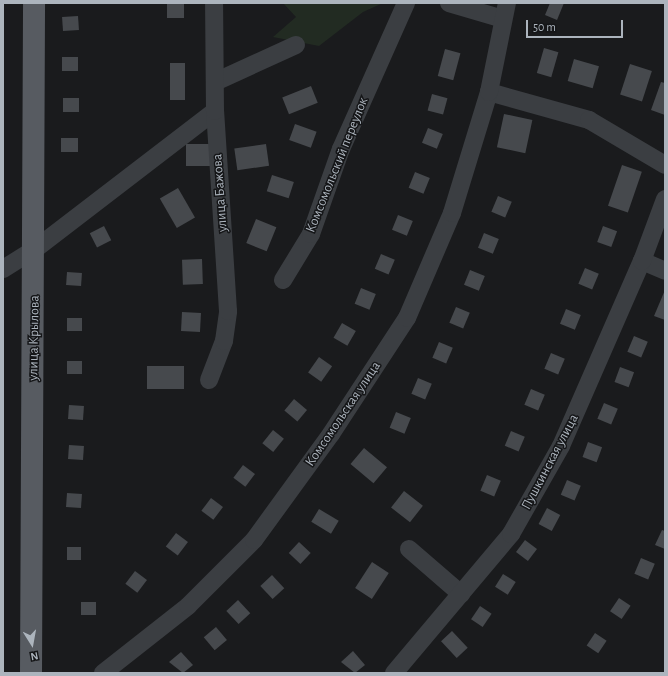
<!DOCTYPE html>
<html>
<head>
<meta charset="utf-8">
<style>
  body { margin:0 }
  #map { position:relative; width:668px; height:676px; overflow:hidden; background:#1a1b1d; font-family:"Alegreya Sans",sans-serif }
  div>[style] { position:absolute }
  .green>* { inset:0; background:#222b22 }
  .building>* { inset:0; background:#46494d; transform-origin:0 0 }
  .minor>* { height:18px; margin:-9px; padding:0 9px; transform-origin:9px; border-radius:9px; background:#3b3e42 }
  .major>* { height:22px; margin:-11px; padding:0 11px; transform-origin:11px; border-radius:11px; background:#575b61 }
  span { translate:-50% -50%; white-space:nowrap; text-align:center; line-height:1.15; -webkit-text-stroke:3px #151618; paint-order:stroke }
  .street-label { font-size:14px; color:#acb4bd }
  .frame { position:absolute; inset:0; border:4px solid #acb4bd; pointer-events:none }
  .north { position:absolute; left:12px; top:624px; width:40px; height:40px; -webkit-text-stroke:3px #151618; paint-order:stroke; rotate:169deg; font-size:11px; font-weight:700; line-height:16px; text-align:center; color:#acb4bd }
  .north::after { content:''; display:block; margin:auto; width:14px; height:18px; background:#acb4bd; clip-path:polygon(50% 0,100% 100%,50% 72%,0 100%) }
  .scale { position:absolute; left:526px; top:20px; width:97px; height:18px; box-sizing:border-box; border:2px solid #acb4bd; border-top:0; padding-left:5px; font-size:12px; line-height:14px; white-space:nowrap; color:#acb4bd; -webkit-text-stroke:3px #151618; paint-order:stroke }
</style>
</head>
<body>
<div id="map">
  <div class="green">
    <div style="clip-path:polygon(283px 3px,383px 3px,363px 12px,319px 46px,273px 37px,296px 17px)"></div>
  </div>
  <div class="building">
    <div style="left:167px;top:3px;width:17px;height:15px"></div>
    <div style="clip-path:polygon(550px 3px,564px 3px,557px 20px,545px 15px)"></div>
    <div style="left:78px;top:16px;width:14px;height:16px;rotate:86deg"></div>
    <div style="left:544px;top:48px;width:15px;height:26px;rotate:16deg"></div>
    <div style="left:445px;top:49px;width:16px;height:28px;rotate:15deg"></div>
    <div style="left:62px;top:57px;width:16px;height:14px"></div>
    <div style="left:574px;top:59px;width:26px;height:23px;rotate:16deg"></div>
    <div style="left:170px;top:63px;width:15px;height:37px"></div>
    <div style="left:630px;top:64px;width:23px;height:32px;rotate:18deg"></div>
    <div style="clip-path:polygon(661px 82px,665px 83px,665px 115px,651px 110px)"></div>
    <div style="left:311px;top:86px;width:18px;height:31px;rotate:68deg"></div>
    <div style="left:432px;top:94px;width:16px;height:17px;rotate:15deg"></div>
    <div style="left:63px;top:98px;width:16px;height:14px"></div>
    <div style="left:504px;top:114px;width:29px;height:34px;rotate:12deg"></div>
    <div style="left:295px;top:124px;width:23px;height:17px;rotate:20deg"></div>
    <div style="left:428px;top:128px;width:16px;height:16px;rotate:22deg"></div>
    <div style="left:78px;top:138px;width:14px;height:17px;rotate:90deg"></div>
    <div style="left:186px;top:144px;width:25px;height:22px"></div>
    <div style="left:266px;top:144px;width:22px;height:32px;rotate:82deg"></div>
    <div style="left:622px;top:165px;width:21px;height:43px;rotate:19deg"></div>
    <div style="left:415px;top:172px;width:16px;height:17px;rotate:22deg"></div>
    <div style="left:272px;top:175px;width:23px;height:17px;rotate:18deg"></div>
    <div style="left:178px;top:188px;width:34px;height:21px;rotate:60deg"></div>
    <div style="left:498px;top:196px;width:15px;height:17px;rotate:23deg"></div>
    <div style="left:398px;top:215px;width:16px;height:16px;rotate:22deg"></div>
    <div style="left:256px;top:219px;width:22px;height:26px;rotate:22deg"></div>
    <div style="left:104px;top:226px;width:16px;height:16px;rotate:63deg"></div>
    <div style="left:603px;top:226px;width:15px;height:17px;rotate:20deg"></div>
    <div style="left:484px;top:233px;width:16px;height:16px;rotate:22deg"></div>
    <div style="left:381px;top:254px;width:15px;height:16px;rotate:23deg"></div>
    <div style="left:202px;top:259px;width:25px;height:20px;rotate:88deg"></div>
    <div style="left:585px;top:268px;width:15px;height:17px;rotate:23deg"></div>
    <div style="left:470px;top:270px;width:16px;height:16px;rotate:22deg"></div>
    <div style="left:67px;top:272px;width:15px;height:13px;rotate:4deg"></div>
    <div style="left:361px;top:288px;width:16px;height:17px;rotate:22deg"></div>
    <div style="clip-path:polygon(665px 290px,665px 320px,654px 316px)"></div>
    <div style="left:456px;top:307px;width:15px;height:17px;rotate:23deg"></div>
    <div style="left:566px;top:309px;width:16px;height:16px;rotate:22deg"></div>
    <div style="left:182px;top:312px;width:19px;height:19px;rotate:3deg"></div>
    <div style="left:67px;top:318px;width:15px;height:13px"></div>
    <div style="left:342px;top:323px;width:16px;height:17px;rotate:30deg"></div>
    <div style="left:634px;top:336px;width:15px;height:17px;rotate:23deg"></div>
    <div style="left:439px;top:342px;width:15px;height:17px;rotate:23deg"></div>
    <div style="left:551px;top:353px;width:15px;height:17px;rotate:23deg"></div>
    <div style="left:319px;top:357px;width:16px;height:19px;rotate:35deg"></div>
    <div style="left:67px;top:361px;width:15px;height:13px"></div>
    <div style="left:147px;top:366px;width:37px;height:23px"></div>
    <div style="left:620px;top:367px;width:15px;height:16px;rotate:20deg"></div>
    <div style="left:418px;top:378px;width:15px;height:17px;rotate:23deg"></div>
    <div style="left:531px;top:389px;width:15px;height:17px;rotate:23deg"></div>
    <div style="left:294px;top:399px;width:17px;height:15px;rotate:40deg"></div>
    <div style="left:604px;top:403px;width:15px;height:17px;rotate:23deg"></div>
    <div style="left:69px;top:405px;width:15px;height:14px;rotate:4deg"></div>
    <div style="left:396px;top:412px;width:16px;height:17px;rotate:22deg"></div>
    <div style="left:273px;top:430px;width:14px;height:17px;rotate:39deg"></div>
    <div style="left:511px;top:431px;width:15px;height:16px;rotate:23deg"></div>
    <div style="left:588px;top:442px;width:15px;height:16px;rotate:20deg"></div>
    <div style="left:69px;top:445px;width:15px;height:14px;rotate:4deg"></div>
    <div style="left:364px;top:448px;width:30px;height:21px;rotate:40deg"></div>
    <div style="left:243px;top:465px;width:15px;height:16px;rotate:37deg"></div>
    <div style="left:487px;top:475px;width:15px;height:17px;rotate:23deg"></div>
    <div style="left:567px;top:480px;width:15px;height:16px;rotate:23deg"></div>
    <div style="left:404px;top:491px;width:24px;height:21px;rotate:38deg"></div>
    <div style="left:67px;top:493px;width:15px;height:14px;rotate:4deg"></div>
    <div style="left:211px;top:498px;width:15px;height:16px;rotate:37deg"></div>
    <div style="left:547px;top:508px;width:15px;height:18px;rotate:28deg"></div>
    <div style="left:319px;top:509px;width:23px;height:15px;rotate:31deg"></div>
    <div style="clip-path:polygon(662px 530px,665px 531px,665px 549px,655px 545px)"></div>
    <div style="left:176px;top:533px;width:15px;height:17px;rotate:37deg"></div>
    <div style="left:525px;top:540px;width:15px;height:15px;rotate:37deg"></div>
    <div style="left:299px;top:542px;width:16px;height:15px;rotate:43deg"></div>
    <div style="left:67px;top:547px;width:14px;height:13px"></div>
    <div style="left:641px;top:558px;width:15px;height:17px;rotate:23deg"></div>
    <div style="left:372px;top:562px;width:20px;height:31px;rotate:33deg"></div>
    <div style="left:135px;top:571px;width:15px;height:16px;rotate:37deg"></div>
    <div style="left:503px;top:574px;width:15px;height:15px;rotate:32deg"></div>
    <div style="left:272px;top:575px;width:18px;height:16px;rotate:47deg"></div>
    <div style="left:619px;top:598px;width:14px;height:16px;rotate:34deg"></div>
    <div style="left:238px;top:600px;width:18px;height:16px;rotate:47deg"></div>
    <div style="left:81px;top:602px;width:15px;height:13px"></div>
    <div style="left:480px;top:606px;width:14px;height:16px;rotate:34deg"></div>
    <div style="left:216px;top:627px;width:17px;height:16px;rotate:50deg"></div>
    <div style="left:452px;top:631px;width:23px;height:15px;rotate:47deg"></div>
    <div style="left:595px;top:633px;width:14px;height:15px;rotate:34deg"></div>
    <div style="clip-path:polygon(353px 651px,365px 665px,355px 673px,341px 662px)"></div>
    <div style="clip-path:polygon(181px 652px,193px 665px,183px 673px,169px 662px)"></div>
  </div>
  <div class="minor">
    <div style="left:449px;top:3px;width:56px;rotate:16.5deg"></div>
    <div style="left:215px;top:82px;width:89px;rotate:-24.6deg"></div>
    <div style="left:489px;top:92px;width:104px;rotate:15.6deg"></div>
    <div style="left:589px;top:120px;width:88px;rotate:30.6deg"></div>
    <div style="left:642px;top:261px;width:25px;rotate:23deg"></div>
    <div style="left:3px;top:269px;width:36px;rotate:-32deg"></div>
    <div style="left:34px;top:250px;width:228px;rotate:-37.5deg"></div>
    <div style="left:283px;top:280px;width:54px;rotate:-58.7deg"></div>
    <div style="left:311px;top:234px;width:90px;rotate:-70.6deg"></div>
    <div style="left:341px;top:149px;width:160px;rotate:-66deg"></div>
    <div style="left:209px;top:380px;width:42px;rotate:-69deg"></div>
    <div style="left:224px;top:341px;width:30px;rotate:-82deg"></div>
    <div style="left:228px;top:311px;width:200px;rotate:-93.7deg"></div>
    <div style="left:215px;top:111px;width:108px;rotate:-90.5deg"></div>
    <div style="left:409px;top:549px;width:69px;rotate:40.9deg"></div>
    <div style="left:103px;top:673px;width:108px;rotate:-38.2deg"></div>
    <div style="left:188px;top:606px;width:93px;rotate:-45deg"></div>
    <div style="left:254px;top:540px;width:131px;rotate:-54deg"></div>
    <div style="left:331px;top:434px;width:139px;rotate:-56.8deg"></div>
    <div style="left:407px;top:318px;width:114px;rotate:-66.8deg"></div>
    <div style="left:452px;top:213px;width:127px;rotate:-73deg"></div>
    <div style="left:489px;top:92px;width:91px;rotate:-78.6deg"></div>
    <div style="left:394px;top:673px;width:182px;rotate:-49.9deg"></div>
    <div style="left:511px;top:534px;width:101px;rotate:-60.4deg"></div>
    <div style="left:561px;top:446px;width:202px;rotate:-66.4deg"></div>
    <div style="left:642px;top:261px;width:66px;rotate:-69.6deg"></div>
  </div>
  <div class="major">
    <div style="left:31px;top:673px;width:670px;rotate:-89.74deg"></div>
  </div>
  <div class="street-label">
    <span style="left:337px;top:165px;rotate:-68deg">Комсомольский переулок</span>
    <span style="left:220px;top:193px;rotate:-94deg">улица Бажова</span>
    <span style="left:34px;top:338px;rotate:-89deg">улица Крылова</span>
    <span style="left:343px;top:414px;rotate:-56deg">Комсомольская улица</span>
    <span style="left:550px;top:462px;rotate:-62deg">Пушкинская улица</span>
  </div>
  <div class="frame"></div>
  <div class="north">N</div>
  <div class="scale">50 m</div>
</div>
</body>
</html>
